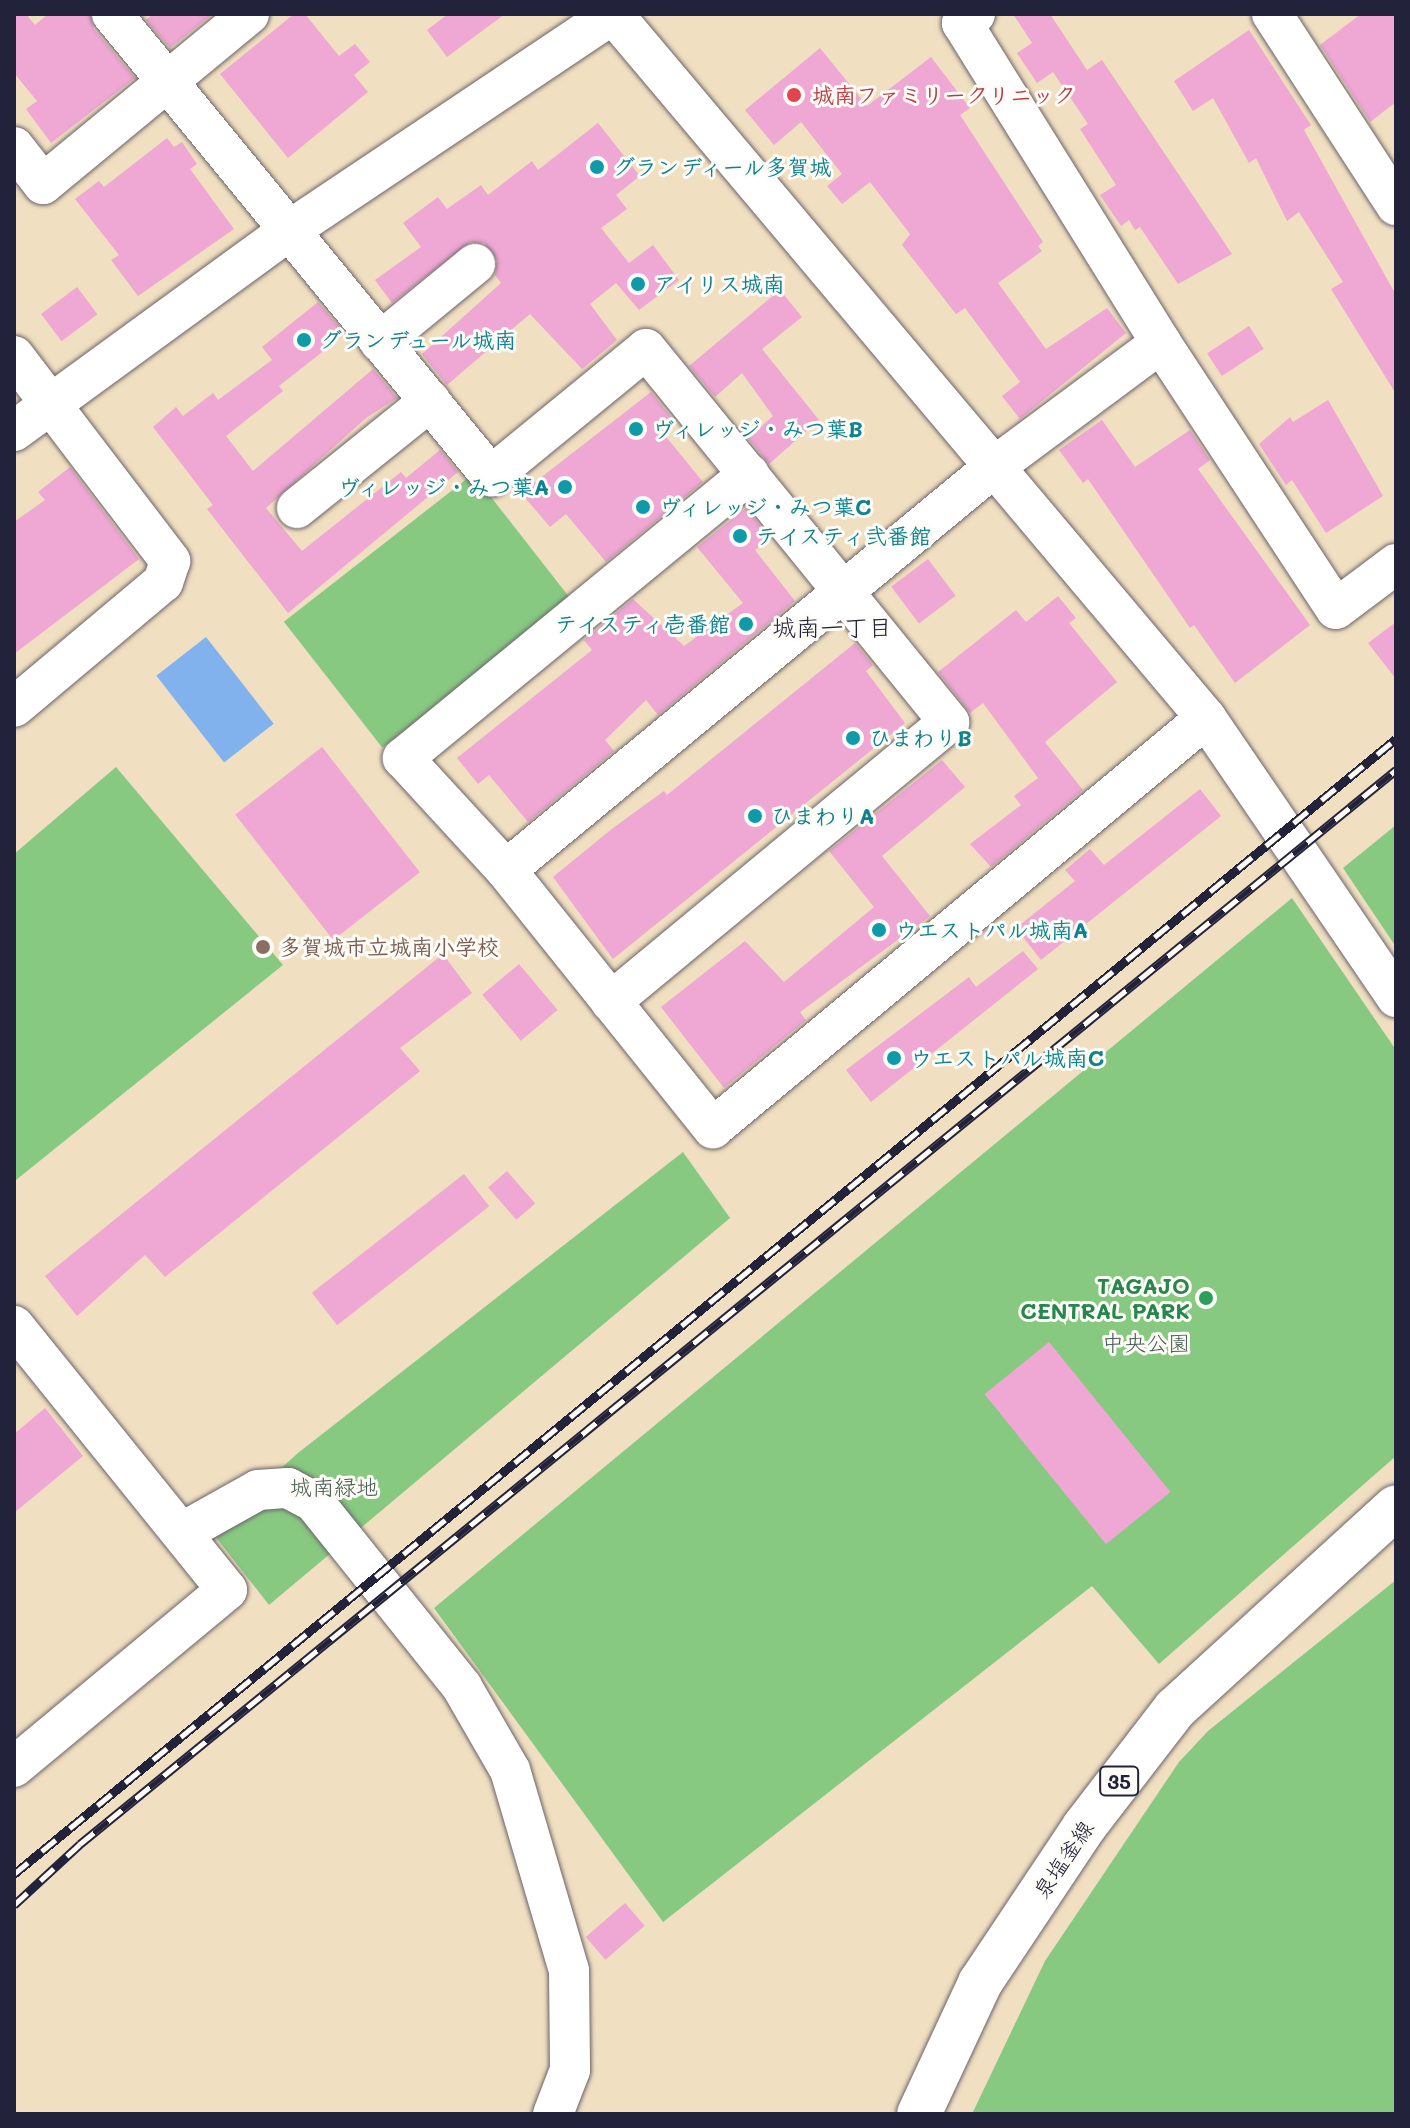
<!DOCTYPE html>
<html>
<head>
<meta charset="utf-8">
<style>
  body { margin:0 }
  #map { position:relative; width:1410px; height:2128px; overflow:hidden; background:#f1dfc1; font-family:Mali,"Klee One",sans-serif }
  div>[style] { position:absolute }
  .green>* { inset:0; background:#88c982; transform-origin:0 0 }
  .water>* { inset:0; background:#81b2ed; transform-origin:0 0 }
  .building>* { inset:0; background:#efa7d3; transform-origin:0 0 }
  .roads { filter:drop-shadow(0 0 2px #6a646a) drop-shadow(0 0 2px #6a646a) }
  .minor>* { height:40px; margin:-20px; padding:0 20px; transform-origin:20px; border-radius:20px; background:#fff }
  .major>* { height:44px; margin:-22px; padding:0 22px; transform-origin:22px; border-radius:22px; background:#fff }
  .rail>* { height:9px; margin-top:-4.5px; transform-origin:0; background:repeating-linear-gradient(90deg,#fdfcf7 0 18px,#22223b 0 36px); box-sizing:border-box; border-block:2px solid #22223b }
  .dots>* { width:22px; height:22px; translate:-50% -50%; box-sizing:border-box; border:4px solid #fdfcf7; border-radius:50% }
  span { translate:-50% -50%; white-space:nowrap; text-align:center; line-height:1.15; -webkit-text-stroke:6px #fdfcf7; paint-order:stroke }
  .shield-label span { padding:2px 6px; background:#fdfcf7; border:2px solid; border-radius:6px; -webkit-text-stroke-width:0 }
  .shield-label { font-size:20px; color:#22223b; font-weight:700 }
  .health-label { font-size:22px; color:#be3a42; font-weight:700 }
  .left { translate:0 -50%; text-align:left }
  .culture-label { font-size:22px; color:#0d838f; font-weight:700 }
  .right { translate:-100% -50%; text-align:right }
  .education-label { font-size:22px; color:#785e54; font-weight:700 }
  .leisure-label { font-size:22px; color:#27864d; font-weight:700 }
  .park-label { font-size:22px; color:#465c54 }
  .street-label { font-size:22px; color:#22223b }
  .neighbourhood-label { font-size:24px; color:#22223b }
  .frame { position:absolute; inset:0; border:16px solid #22223b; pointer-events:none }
</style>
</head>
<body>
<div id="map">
  <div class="green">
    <div style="left:473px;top:474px;width:160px;height:240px;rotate:52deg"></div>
    <div style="clip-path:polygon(116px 767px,283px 965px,16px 1180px,14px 854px)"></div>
    <div style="clip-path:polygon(1396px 825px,1396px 947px,1343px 868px)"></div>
    <div style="clip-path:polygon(1292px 898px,1396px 1050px,1396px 1456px,1159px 1664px,1092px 1586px,663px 1922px,434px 1608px)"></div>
    <div style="clip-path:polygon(683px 1152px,730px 1218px,269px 1605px,211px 1531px,298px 1453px)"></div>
    <div style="clip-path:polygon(1396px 1580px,1396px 2114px,972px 2114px,1045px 1961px,1179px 1762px,1208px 1731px)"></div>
  </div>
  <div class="water">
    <div style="left:206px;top:637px;width:110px;height:63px;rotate:52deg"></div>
  </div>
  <div class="building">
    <div style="clip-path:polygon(14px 14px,26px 14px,35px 25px,48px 14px,90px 14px,94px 29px,135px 78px,51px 143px,26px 109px,37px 101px,14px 73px)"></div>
    <div style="clip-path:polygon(153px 14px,213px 14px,170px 48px,146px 20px)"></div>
    <div style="clip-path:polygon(294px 14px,305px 14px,339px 56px,355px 44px,370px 62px,354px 75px,368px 92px,288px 158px,220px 74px)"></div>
    <div style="clip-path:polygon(448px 14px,505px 14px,447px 57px,427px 30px)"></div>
    <div style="clip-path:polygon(1013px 14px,1050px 14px,1087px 70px,1102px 60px,1232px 254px,1178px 284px,1140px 227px,1135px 230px,1129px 220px,1121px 226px,1100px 195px,1116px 185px,1080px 129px,1088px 124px,1053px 72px,1037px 83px,1017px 53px,1032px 43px)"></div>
    <div style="clip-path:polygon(1361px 14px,1396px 14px,1396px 102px,1370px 122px,1320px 45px)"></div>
    <div style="clip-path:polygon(1249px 30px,1311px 125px,1304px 130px,1396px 295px,1396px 394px,1331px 289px,1343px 282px,1299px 212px,1287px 221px,1256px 158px,1249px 163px,1213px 98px,1193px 111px,1174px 81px)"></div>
    <div style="clip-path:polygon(820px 48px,867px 106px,931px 57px,970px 108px,960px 115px,1043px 242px,1038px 246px,1042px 251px,998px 283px,1046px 349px,1107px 308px,1126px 333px,1020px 419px,1002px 396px,1020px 382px,965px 308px,956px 314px,902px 245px,910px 234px,870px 182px,842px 204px,827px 186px,842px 174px,801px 122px,774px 145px,745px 110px)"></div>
    <div style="clip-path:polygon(598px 123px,640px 176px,616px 195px,627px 209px,601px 228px,629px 263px,653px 245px,679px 280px,639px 310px,616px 283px,590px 304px,617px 340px,582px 369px,530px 314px,447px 385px,422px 354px,501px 283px,495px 275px,497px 260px,484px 243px,470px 242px,392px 303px,375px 280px,421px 247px,403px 223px,438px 197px,447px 209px,481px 185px,488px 195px,532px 161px,538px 170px)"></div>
    <div style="clip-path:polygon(167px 138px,174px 147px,182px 142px,197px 164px,190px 169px,234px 229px,138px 296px,111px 260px,119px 255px,75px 199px,99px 181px,104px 187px)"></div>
    <div style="left:77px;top:287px;width:34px;height:45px;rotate:53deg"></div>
    <div style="clip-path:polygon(780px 290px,802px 317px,762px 349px,819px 420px,769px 464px,748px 438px,773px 416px,742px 373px,715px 397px,689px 366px)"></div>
    <div style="clip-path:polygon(318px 302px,345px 334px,279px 386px,283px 391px,226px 436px,253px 471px,373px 369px,397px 398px,366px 418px,266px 508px,302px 551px,401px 472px,406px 478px,440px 450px,458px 472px,288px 613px,207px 509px,213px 505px,153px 427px,176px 407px,183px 416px,213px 393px,218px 400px,272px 360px,262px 347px)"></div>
    <div style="left:1249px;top:326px;width:27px;height:50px;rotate:57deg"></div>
    <div style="clip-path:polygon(651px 392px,676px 423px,663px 433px,703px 482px,606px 562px,566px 514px,550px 527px,521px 493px)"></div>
    <div style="clip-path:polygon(1328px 400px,1383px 496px,1326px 533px,1292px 480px,1286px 485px,1259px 444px,1290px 417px,1293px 422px)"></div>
    <div style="clip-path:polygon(1102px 420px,1135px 467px,1190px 430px,1210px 460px,1198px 469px,1310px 625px,1235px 683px,1194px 625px,1190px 628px,1088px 479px,1083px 483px,1059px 450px)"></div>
    <div style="clip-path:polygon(70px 467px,139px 559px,14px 654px,14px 522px,45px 500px,38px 492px)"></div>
    <div style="clip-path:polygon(746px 508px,770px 538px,755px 550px,795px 601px,658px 715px,646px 700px,605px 740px,614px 751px,528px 822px,489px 775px,478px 784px,457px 758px,592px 650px,584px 640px,633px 599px,684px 646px,743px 603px,697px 547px)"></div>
    <div style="left:928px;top:559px;width:46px;height:46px;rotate:53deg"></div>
    <div style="clip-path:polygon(1058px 596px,1076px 618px,1069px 623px,1117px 682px,1045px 742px,1083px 790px,991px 867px,970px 844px,1021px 805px,1014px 796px,1038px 778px,983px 703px,970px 713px,938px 672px,1016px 610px,1026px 622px)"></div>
    <div style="clip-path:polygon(1396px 622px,1396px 679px,1368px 643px)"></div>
    <div style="clip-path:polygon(855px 643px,873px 665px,866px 671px,905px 723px,613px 959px,553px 877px,613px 828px,664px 791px,667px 795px)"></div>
    <div style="left:322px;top:747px;width:159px;height:110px;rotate:52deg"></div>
    <div style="clip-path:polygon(942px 760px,965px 787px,882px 856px,930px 916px,800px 1012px,806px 1020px,724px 1088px,661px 1007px,745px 941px,784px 982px,874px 907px,829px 851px)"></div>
    <div style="clip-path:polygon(1200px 789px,1221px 816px,1041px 960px,1016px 928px,1075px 881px,1065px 870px,1090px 849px,1104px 865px)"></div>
    <div style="clip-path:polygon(1023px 951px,1038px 969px,871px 1102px,846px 1070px,969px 977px,976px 987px)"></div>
    <div style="clip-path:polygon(443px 954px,472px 993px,400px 1048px,420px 1071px,165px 1277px,145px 1255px,77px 1316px,45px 1276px)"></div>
    <div style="left:519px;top:964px;width:60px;height:48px;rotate:50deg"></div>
    <div style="left:507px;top:1171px;width:43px;height:25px;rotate:49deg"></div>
    <div style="left:464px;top:1174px;width:41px;height:193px;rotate:52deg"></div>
    <div style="left:1049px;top:1342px;width:193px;height:83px;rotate:51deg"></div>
    <div style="clip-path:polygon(45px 1408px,83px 1456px,14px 1513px,14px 1434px)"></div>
    <div style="left:625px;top:1903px;width:30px;height:52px;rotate:49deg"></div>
  </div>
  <div class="roads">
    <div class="minor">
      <div style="left:112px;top:14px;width:598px;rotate:50.64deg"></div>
      <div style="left:491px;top:476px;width:200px;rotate:-39.3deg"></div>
      <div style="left:646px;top:349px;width:481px;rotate:50.9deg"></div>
      <div style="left:949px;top:722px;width:439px;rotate:140.4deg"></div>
      <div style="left:613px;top:14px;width:920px;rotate:49.89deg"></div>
      <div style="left:1206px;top:718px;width:338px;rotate:55.7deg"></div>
      <div style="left:975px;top:14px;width:16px;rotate:145deg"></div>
      <div style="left:962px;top:23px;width:377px;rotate:58.1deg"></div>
      <div style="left:1161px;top:343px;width:318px;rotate:56.7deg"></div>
      <div style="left:1336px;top:609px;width:75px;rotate:-36.9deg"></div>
      <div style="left:1272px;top:14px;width:228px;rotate:57deg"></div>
      <div style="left:14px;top:147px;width:47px;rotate:51.9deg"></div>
      <div style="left:43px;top:184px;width:267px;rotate:-39.5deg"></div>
      <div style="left:380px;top:342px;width:123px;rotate:-39.4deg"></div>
      <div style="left:14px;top:356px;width:258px;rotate:52.7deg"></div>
      <div style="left:170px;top:561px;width:22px;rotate:108deg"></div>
      <div style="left:163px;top:582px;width:194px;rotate:140deg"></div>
      <div style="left:14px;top:431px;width:338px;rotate:-36.1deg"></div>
      <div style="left:287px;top:232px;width:392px;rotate:-33.8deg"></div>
      <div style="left:749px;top:474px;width:448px;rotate:140.6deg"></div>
      <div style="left:403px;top:758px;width:152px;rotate:47.4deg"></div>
      <div style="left:506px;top:870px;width:331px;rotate:51.3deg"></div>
      <div style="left:713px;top:1128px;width:641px;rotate:-39.75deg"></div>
      <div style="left:297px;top:508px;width:171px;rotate:-38.8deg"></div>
      <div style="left:506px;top:870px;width:633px;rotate:-39.55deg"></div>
      <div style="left:994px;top:467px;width:208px;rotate:-36.6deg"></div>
      <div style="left:14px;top:1326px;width:339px;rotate:51.1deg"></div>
      <div style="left:227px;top:1590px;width:277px;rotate:140.3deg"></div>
      <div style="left:183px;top:1532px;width:86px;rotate:-29.2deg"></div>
      <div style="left:258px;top:1490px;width:30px;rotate:-4deg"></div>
      <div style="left:288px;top:1488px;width:30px;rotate:28deg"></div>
      <div style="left:314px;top:1502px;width:237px;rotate:51.3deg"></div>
      <div style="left:462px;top:1687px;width:96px;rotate:60deg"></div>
      <div style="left:510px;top:1770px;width:209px;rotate:73.6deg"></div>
      <div style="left:569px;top:1971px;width:99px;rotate:89.4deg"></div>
      <div style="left:570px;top:2070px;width:47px;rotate:111.1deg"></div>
    </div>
    <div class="major">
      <div style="left:919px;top:2114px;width:145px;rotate:-65deg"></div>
      <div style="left:980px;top:1983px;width:187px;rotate:-56.3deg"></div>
      <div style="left:1084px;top:1827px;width:149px;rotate:-52.4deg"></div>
      <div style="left:1175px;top:1709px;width:299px;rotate:-42.4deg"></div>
    </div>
  </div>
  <div class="rail">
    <div style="left:14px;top:1874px;width:1788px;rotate:-39.4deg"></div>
    <div style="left:14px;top:1905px;width:90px;rotate:-42.7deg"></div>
    <div style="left:80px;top:1844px;width:1699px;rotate:-39.22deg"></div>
  </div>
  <div class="dots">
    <div style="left:794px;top:95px;background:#e0444e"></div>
    <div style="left:597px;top:167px;background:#0f9aa8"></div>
    <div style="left:638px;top:284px;background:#0f9aa8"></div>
    <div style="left:304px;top:340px;background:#0f9aa8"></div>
    <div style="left:636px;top:429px;background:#0f9aa8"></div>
    <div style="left:565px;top:487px;background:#0f9aa8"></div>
    <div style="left:643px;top:507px;background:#0f9aa8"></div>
    <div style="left:740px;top:536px;background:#0f9aa8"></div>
    <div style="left:746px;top:624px;background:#0f9aa8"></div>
    <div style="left:853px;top:738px;background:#0f9aa8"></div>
    <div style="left:755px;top:816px;background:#0f9aa8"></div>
    <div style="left:879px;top:930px;background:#0f9aa8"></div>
    <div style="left:263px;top:947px;background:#8d6e63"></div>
    <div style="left:894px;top:1058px;background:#0f9aa8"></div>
    <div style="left:1206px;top:1298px;background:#2e9e5b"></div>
  </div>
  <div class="shield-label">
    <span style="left:1119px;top:1781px">35</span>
  </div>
  <div class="health-label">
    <span class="left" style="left:812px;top:95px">城南ファミリークリニック</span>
  </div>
  <div class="culture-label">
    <span class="left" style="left:613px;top:167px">グランディール多賀城</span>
    <span class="left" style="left:654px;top:284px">アイリス城南</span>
    <span class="left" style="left:320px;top:340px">グランデュール城南</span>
    <span class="left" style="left:652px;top:429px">ヴィレッジ・みつ葉B</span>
    <span class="right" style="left:549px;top:487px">ヴィレッジ・みつ葉A</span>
    <span class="left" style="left:659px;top:507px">ヴィレッジ・みつ葉C</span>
    <span class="left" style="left:756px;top:536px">テイスティ弐番館</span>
    <span class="right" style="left:730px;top:624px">テイスティ壱番館</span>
    <span class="left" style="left:869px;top:738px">ひまわりB</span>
    <span class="left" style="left:771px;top:816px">ひまわりA</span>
    <span class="left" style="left:895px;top:930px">ウエストパル城南A</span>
    <span class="left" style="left:910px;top:1058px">ウエストパル城南C</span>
  </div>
  <div class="education-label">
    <span class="left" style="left:279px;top:947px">多賀城市立城南小学校</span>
  </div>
  <div class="leisure-label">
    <span class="right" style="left:1190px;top:1298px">TAGAJO<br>CENTRAL PARK</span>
  </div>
  <div class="park-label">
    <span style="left:1146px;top:1343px">中央公園</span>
    <span style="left:334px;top:1487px">城南緑地</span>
  </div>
  <div class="street-label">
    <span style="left:1063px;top:1859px;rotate:-56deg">泉塩釜線</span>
  </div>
  <div class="neighbourhood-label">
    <span style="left:832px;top:627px">城南一丁目</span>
  </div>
  <div class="frame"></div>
</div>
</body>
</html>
